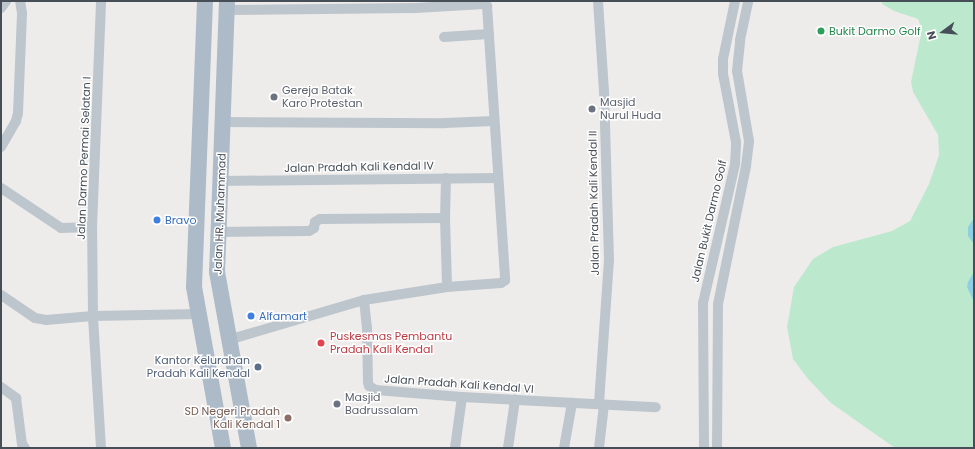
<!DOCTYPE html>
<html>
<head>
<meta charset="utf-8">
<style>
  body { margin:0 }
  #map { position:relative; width:975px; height:449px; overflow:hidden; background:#eeeceb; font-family:Poppins,sans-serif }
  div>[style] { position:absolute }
  .green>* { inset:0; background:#bce9ce }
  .water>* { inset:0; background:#8dd0e3 }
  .street>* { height:10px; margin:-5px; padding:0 5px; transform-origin:5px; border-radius:5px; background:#bec6cd }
  .primary>* { height:16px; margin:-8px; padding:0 8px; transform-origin:8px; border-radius:8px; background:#adbbc9 }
  .dots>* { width:11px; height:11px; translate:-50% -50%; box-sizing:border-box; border:2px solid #fff; border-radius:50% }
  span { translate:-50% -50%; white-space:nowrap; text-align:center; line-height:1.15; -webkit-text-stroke:3px #fff; paint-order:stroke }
  .leisure-label { font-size:11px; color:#27864d }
  .left { translate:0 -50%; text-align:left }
  .worship-label { font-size:11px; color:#5b616d }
  .street-label { font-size:11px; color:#464f57 }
  .shop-label { font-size:11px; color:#366cbe }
  .health-label { font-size:11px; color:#be3a42 }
  .service-label { font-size:11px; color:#4e5e75 }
  .right { translate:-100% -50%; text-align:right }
  .education-label { font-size:11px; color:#785e54 }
  .frame { position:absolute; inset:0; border:2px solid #464f57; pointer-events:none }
  .north { position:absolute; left:923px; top:12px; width:40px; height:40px; -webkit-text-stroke:3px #fff; paint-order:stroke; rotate:254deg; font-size:11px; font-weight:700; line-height:16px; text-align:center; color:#464f57 }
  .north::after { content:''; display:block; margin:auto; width:14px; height:18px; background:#464f57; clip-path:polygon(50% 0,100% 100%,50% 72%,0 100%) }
</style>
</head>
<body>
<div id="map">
  <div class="green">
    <div style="clip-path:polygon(882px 1px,974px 1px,974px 448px,895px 448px,831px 403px,808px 379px,793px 359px,787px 327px,794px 287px,813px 259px,833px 247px,892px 231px,910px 221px,929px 184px,939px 155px,938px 135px,913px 92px,911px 82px,922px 29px,918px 19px,894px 11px,882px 4px)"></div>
  </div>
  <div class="water">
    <div style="clip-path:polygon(974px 218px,974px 244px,968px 236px,968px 227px)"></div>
    <div style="clip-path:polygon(974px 272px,974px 302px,967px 287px,968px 282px)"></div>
  </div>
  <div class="street">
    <div style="left:598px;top:1px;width:90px;rotate:86.2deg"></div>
    <div style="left:604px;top:91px;width:169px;rotate:88.3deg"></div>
    <div style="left:609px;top:260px;width:144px;rotate:94deg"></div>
    <div style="left:1px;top:8px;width:9px;rotate:-54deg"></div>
    <div style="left:227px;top:10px;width:189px;rotate:-0.6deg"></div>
    <div style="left:416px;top:8px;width:68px;rotate:-3.4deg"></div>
    <div style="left:484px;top:4px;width:4px;rotate:34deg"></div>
    <div style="left:487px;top:6px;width:275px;rotate:86.2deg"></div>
    <div style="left:505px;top:280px;width:5px;rotate:143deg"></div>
    <div style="left:501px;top:283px;width:54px;rotate:175.8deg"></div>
    <div style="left:447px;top:287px;width:84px;rotate:171.1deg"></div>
    <div style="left:364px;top:300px;width:142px;rotate:163.6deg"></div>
    <div style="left:444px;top:37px;width:45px;rotate:-3.8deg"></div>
    <div style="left:222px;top:122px;width:223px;rotate:0.3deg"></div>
    <div style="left:445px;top:123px;width:49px;rotate:-2.3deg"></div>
    <div style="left:1px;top:147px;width:30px;rotate:-60deg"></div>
    <div style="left:16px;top:121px;width:8px;rotate:-76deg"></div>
    <div style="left:18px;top:113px;width:100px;rotate:-87.7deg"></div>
    <div style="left:22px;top:13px;width:12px;rotate:-99deg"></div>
    <div style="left:446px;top:178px;width:40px;rotate:91.4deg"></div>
    <div style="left:445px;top:218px;width:69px;rotate:88.3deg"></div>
    <div style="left:220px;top:181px;width:278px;rotate:-0.6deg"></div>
    <div style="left:1px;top:188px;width:72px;rotate:33.7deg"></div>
    <div style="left:61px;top:228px;width:31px;rotate:-2deg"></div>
    <div style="left:218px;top:232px;width:91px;rotate:-0.6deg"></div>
    <div style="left:309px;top:231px;width:6px;rotate:-31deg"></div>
    <div style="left:314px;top:228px;width:6px;rotate:-81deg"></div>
    <div style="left:315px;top:222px;width:6px;rotate:-31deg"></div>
    <div style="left:320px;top:219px;width:125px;rotate:-0.5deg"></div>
    <div style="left:1px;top:295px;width:41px;rotate:34.1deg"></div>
    <div style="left:35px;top:318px;width:11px;rotate:10deg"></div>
    <div style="left:46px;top:320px;width:47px;rotate:-4.9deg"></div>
    <div style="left:93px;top:316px;width:105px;rotate:-1.1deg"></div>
    <div style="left:364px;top:300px;width:27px;rotate:84deg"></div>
    <div style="left:367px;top:327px;width:55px;rotate:89deg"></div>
    <div style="left:368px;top:382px;width:4px;rotate:76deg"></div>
    <div style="left:369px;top:386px;width:8px;rotate:30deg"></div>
    <div style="left:376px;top:390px;width:86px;rotate:4.7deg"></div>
    <div style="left:462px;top:397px;width:194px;rotate:3deg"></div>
    <div style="left:1px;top:387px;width:19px;rotate:36deg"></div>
    <div style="left:16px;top:398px;width:46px;rotate:82.6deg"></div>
    <div style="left:22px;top:444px;width:5px;rotate:53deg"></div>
    <div style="left:101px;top:448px;width:132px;rotate:-93.5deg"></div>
    <div style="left:93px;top:316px;width:89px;rotate:-90.6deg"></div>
    <div style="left:92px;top:227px;width:226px;rotate:-87.7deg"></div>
    <div style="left:455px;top:448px;width:51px;rotate:-82.2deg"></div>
    <div style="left:508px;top:448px;width:49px;rotate:-81.7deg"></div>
    <div style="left:564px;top:448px;width:46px;rotate:-79.9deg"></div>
    <div style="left:599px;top:448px;width:43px;rotate:-83.4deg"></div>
    <div style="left:704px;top:448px;width:145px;rotate:-90.4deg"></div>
    <div style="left:703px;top:303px;width:143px;rotate:-77deg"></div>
    <div style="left:735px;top:164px;width:22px;rotate:-87deg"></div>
    <div style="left:736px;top:142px;width:69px;rotate:-100.8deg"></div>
    <div style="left:723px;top:74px;width:15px;rotate:-90deg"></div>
    <div style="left:723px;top:59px;width:59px;rotate:-78.3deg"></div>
    <div style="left:717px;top:448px;width:144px;rotate:-89.6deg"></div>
    <div style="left:718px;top:304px;width:141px;rotate:-78.5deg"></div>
    <div style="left:746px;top:166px;width:25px;rotate:-83deg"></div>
    <div style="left:749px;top:141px;width:71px;rotate:-99.7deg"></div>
    <div style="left:737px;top:71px;width:31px;rotate:-84deg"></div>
    <div style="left:740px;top:40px;width:40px;rotate:-78deg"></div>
  </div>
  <div class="primary">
    <div style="left:205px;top:1px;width:286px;rotate:92.2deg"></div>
    <div style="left:194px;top:287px;width:164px;rotate:79.8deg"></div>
    <div style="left:227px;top:1px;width:271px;rotate:92.1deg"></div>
    <div style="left:217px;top:272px;width:179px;rotate:79.7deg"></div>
  </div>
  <div class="dots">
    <div style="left:821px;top:31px;background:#2e9e5b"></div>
    <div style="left:274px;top:97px;background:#6b7280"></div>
    <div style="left:592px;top:109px;background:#6b7280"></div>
    <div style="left:157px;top:220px;background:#3f7fe0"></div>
    <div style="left:251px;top:316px;background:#3f7fe0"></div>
    <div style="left:321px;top:343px;background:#e0444e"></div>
    <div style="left:258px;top:367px;background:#5c6f8a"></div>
    <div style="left:337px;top:404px;background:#6b7280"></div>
    <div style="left:288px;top:418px;background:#8d6e63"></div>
  </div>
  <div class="leisure-label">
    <span class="left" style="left:829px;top:31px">Bukit Darmo Golf</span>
  </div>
  <div class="worship-label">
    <span class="left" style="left:282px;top:97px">Gereja Batak<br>Karo Protestan</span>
    <span class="left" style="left:600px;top:109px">Masjid<br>Nurul Huda</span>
    <span class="left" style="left:345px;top:404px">Masjid<br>Badrussalam</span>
  </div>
  <div class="street-label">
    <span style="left:84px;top:158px;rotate:-88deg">Jalan Darmo Permai Selatan I</span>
    <span style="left:359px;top:167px;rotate:-1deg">Jalan Pradah Kali Kendal IV</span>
    <span style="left:594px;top:203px;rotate:-91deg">Jalan Pradah Kali Kendal II</span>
    <span style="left:220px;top:214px;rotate:-88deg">Jalan HR. Muhammad</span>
    <span style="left:709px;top:221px;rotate:-77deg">Jalan Bukit Darmo Golf</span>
    <span style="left:459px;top:384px;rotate:4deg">Jalan Pradah Kali Kendal VI</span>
  </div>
  <div class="shop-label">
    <span class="left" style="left:165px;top:220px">Bravo</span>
    <span class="left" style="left:259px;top:316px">Alfamart</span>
  </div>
  <div class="health-label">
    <span class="left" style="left:330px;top:343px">Puskesmas Pembantu<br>Pradah Kali Kendal</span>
  </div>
  <div class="service-label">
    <span class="right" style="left:250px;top:367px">Kantor Kelurahan<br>Pradah Kali Kendal</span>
  </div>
  <div class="education-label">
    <span class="right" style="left:280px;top:418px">SD Negeri Pradah<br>Kali Kendal 1</span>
  </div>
  <div class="frame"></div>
  <div class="north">N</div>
</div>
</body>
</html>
